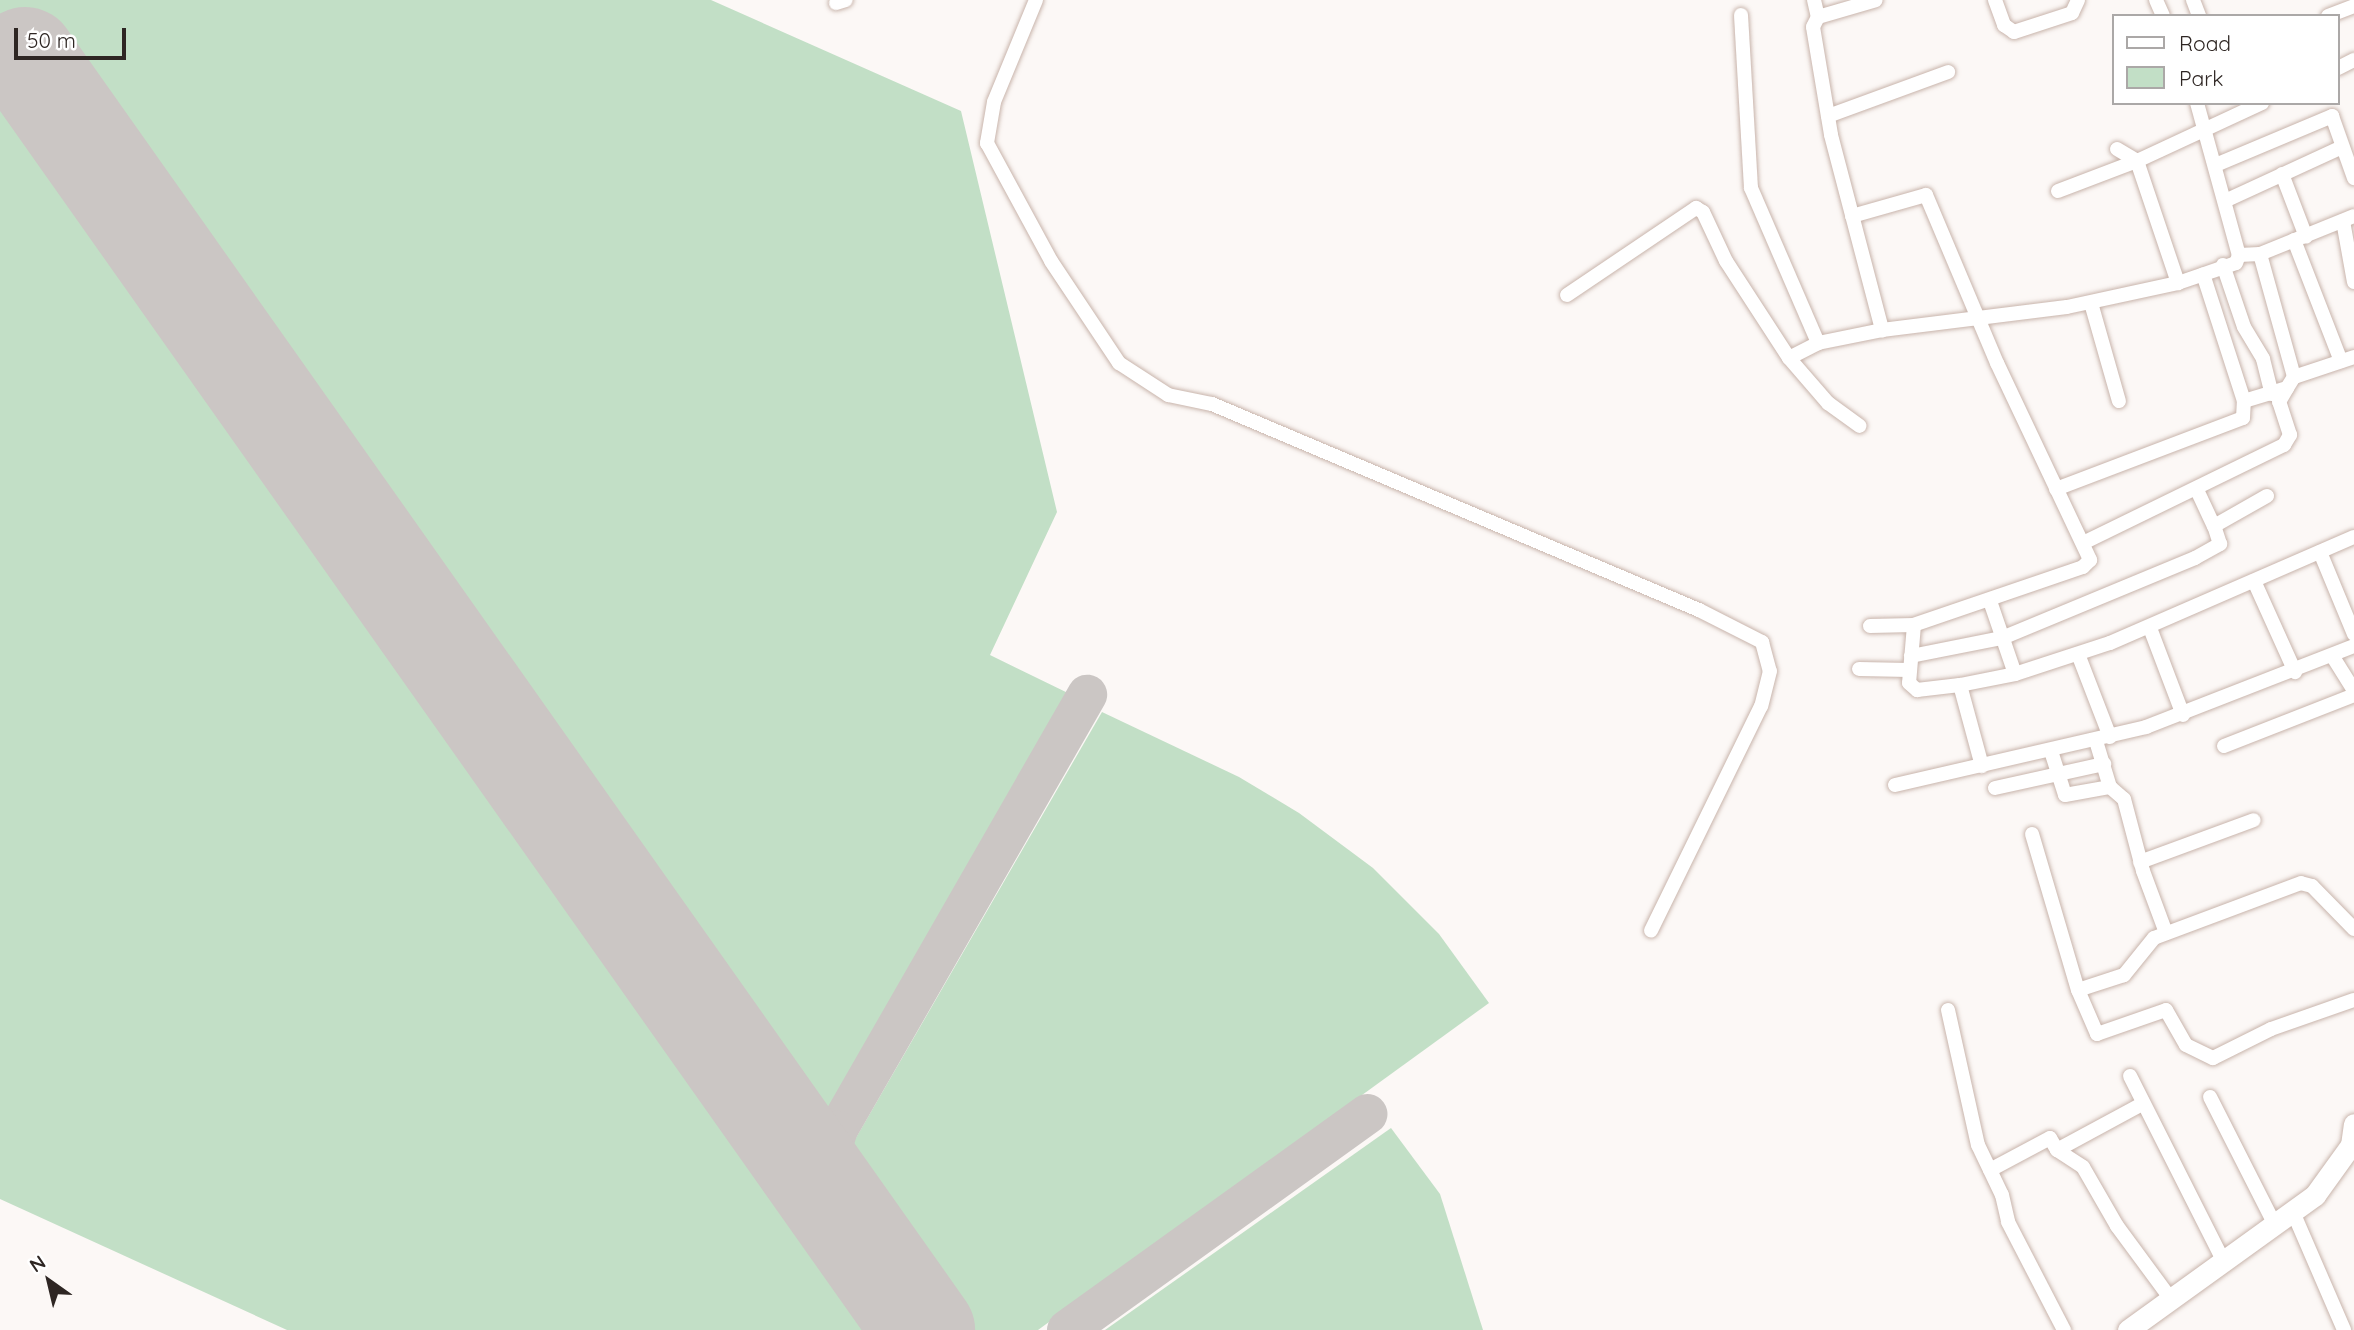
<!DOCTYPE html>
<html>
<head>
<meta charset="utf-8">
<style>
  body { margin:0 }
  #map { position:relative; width:2354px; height:1330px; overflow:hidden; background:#fcf8f6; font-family:Quicksand,sans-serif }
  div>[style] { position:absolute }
  .green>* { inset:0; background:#c2dfc6 }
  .taxiway>* { height:40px; margin:-20px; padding:0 20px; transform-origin:20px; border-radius:20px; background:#cbc6c4 }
  .runway>* { height:102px; margin:-51px; padding:0 51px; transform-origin:51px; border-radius:51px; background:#cbc6c4 }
  .roads { filter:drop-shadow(0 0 2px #c8b4ab) drop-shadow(0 0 2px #c8b4ab) }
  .street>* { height:14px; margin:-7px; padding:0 7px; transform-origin:7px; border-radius:7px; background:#fff }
  .secondary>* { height:21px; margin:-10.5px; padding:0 10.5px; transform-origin:10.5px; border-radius:10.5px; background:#fff }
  span { translate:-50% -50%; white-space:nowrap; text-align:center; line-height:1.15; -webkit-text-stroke:7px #fff; paint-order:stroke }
  .legend { position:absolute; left:2112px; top:14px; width:228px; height:91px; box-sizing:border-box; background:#fff; border:2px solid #aba8a7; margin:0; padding:9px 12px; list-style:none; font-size:21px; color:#2e2623 }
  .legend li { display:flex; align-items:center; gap:14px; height:35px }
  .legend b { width:35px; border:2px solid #aba8a7 }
  .north { position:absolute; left:14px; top:1246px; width:70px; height:70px; -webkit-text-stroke:5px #fff; paint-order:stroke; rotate:326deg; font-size:19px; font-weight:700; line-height:28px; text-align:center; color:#2e2623 }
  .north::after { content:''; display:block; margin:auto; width:24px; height:32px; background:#2e2623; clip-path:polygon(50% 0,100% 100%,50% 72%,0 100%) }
  .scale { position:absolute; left:14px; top:28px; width:112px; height:32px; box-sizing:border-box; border:4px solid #2e2623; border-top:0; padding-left:9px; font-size:21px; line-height:24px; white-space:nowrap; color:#2e2623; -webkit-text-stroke:5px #fff; paint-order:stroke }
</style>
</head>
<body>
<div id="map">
  <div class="green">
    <div style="clip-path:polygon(0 0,711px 0,961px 111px,1057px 512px,990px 655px,1072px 695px,822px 1121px,51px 39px,0 74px)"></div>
    <div style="clip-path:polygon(0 81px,894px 1330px,287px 1330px,0 1199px)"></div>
    <div style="clip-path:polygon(1102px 712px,1239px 777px,1299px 813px,1373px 868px,1439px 934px,1489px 1003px,1038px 1330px,970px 1330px,846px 1155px)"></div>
    <div style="clip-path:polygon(1391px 1128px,1440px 1194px,1483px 1330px,1105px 1330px)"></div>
  </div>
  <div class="taxiway">
    <div style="left:789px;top:1142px;width:42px;rotate:-8.1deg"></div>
    <div style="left:831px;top:1136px;width:8px;rotate:-40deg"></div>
    <div style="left:837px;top:1131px;width:503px;rotate:-60.17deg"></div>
    <div style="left:831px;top:1200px;width:32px;rotate:-99deg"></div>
    <div style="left:826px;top:1168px;width:39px;rotate:-73deg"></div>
    <div style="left:1067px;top:1330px;width:370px;rotate:-35.7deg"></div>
  </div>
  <div class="runway">
    <div style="left:25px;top:58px;width:1558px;rotate:54.75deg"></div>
  </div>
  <div class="roads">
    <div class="street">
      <div style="left:1036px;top:0;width:110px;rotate:112.4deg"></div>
      <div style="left:994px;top:102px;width:42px;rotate:99.7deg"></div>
      <div style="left:987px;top:143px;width:134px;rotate:61.5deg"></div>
      <div style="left:1051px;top:261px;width:123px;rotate:56.3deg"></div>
      <div style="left:1119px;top:363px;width:59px;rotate:33.1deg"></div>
      <div style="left:1168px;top:395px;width:45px;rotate:11.6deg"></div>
      <div style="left:1212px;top:404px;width:529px;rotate:22.93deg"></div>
      <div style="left:1699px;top:610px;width:71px;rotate:26.9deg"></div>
      <div style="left:1762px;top:642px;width:30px;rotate:75deg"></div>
      <div style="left:1770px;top:671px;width:36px;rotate:104deg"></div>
      <div style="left:1761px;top:706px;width:250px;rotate:116.1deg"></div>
      <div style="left:1814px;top:0;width:17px;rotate:77deg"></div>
      <div style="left:1818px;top:17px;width:11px;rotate:117deg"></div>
      <div style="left:1813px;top:27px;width:109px;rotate:80.5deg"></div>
      <div style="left:1831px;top:135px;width:202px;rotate:75.3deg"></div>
      <div style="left:1882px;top:330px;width:186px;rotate:-7.1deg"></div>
      <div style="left:2067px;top:307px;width:114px;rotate:-12.2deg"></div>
      <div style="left:2178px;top:283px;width:61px;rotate:-19deg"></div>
      <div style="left:2236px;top:263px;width:9px;rotate:-69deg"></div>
      <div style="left:2239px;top:255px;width:21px;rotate:-3deg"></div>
      <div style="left:2260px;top:254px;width:101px;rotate:-22deg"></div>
      <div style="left:1995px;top:0;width:27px;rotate:70deg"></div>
      <div style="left:2004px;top:25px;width:12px;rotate:35deg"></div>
      <div style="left:2014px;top:32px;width:61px;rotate:-18.1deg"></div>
      <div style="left:2072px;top:13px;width:14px;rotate:-65deg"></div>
      <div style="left:2156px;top:0;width:17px;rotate:66deg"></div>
      <div style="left:2193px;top:0;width:17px;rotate:69deg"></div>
      <div style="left:836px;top:3px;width:10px;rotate:-17deg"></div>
      <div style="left:1741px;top:15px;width:173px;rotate:86.7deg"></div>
      <div style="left:1751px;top:188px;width:169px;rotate:66.6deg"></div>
      <div style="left:2328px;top:16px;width:28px;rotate:-21deg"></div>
      <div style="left:1818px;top:17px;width:60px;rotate:-16.3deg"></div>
      <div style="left:2338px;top:68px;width:18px;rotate:-27deg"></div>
      <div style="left:2197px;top:103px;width:158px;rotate:74.6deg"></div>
      <div style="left:1828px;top:116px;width:128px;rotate:-20.1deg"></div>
      <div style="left:2117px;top:149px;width:23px;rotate:31deg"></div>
      <div style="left:2137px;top:161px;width:129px;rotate:71.4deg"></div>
      <div style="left:2218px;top:164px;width:124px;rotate:-22.8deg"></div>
      <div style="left:2332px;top:116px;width:66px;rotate:70.5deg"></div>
      <div style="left:2282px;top:174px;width:67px;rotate:69.1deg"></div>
      <div style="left:2058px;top:191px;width:85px;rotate:-20.8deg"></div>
      <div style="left:2137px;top:161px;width:138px;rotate:-24.9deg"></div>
      <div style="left:2227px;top:200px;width:127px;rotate:-24.7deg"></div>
      <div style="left:1852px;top:216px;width:77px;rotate:-15.8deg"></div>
      <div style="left:1926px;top:195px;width:182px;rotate:67.1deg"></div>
      <div style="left:1997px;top:363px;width:218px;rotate:64.7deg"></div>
      <div style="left:2090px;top:560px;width:10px;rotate:135deg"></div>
      <div style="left:2083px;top:567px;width:179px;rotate:161.1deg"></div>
      <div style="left:1914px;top:625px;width:44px;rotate:178.7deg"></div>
      <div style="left:2343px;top:221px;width:62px;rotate:79.8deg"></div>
      <div style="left:2294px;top:240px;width:130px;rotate:68.8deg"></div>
      <div style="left:2260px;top:254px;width:128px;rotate:74.5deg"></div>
      <div style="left:2223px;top:265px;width:65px;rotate:71.3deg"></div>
      <div style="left:2244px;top:327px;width:37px;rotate:59deg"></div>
      <div style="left:2263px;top:359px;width:36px;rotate:76deg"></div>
      <div style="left:1567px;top:295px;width:156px;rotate:-34deg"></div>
      <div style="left:1696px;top:208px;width:8px;rotate:30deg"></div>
      <div style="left:1703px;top:212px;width:54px;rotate:64.9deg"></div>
      <div style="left:1726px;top:261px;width:116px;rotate:57deg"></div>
      <div style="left:1789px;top:358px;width:33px;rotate:-27deg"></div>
      <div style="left:1818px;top:343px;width:65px;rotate:-11.5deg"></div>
      <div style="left:2091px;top:303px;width:102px;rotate:74.1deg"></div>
      <div style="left:1789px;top:358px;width:60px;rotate:49.1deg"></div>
      <div style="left:1828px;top:403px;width:39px;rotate:36deg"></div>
      <div style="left:2244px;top:401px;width:45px;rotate:-16.8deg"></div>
      <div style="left:2287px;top:388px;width:13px;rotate:-58deg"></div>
      <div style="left:2294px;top:377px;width:63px;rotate:-18.4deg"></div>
      <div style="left:2056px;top:489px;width:200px;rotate:-20.8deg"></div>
      <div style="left:2243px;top:418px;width:17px;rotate:-87deg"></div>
      <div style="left:2244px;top:401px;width:133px;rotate:-107.9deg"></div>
      <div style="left:2197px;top:490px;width:40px;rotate:65deg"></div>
      <div style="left:2083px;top:543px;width:224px;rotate:-26deg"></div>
      <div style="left:2284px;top:445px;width:12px;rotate:-59deg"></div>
      <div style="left:2290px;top:435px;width:35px;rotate:-108deg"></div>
      <div style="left:2279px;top:402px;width:16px;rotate:-60deg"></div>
      <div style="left:2320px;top:552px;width:89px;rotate:67.5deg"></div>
      <div style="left:2254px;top:581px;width:100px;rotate:65.7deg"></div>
      <div style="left:1990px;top:601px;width:77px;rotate:71.1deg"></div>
      <div style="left:1914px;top:625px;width:58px;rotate:94.9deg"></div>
      <div style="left:1909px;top:683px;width:11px;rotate:41deg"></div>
      <div style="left:1917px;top:690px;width:43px;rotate:-6.6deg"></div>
      <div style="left:1960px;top:685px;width:56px;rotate:-11.3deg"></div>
      <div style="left:2015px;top:674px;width:100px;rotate:-18.1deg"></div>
      <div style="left:2110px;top:643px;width:266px;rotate:-23.5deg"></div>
      <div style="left:2150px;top:628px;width:93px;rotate:69.2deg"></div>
      <div style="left:2078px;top:654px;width:89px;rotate:68.9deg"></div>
      <div style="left:1911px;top:656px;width:93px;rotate:-11.2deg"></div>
      <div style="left:2002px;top:638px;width:209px;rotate:-22.5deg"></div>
      <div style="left:2195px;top:558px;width:29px;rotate:-29deg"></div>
      <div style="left:2220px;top:544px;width:19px;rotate:-108deg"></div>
      <div style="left:2214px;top:526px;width:61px;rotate:-29.5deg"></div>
      <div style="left:2333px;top:657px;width:39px;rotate:58deg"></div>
      <div style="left:1859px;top:669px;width:50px;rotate:1.1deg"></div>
      <div style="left:1960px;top:685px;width:84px;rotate:74.8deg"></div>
      <div style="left:2096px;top:741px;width:48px;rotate:73.1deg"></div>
      <div style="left:2110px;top:787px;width:18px;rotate:41deg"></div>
      <div style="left:2124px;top:799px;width:74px;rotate:75.2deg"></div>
      <div style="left:2143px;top:871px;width:66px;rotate:69.6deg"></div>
      <div style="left:2224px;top:746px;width:140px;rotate:-21.4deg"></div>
      <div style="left:2051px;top:751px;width:46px;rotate:72.3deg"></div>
      <div style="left:2065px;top:795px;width:46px;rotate:-10.1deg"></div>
      <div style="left:1895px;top:785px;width:258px;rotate:-13deg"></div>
      <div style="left:2146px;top:727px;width:223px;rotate:-21.3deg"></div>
      <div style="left:1995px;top:788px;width:112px;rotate:-12.4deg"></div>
      <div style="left:2032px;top:834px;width:163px;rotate:73.6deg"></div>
      <div style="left:2140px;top:862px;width:121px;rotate:-20.2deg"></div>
      <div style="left:2354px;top:929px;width:60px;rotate:-134.3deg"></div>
      <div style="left:2312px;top:886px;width:11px;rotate:-165deg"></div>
      <div style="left:2301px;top:883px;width:157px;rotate:159.5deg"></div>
      <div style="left:2154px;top:938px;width:48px;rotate:129deg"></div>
      <div style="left:2124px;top:975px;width:48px;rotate:161.9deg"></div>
      <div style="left:2078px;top:990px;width:48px;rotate:66.6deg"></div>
      <div style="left:2097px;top:1034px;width:73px;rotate:-19.2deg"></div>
      <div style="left:2166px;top:1010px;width:40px;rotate:60.3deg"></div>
      <div style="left:2186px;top:1045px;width:30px;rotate:26deg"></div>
      <div style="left:2213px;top:1058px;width:65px;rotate:-26.6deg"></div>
      <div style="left:2271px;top:1029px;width:88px;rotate:-19.3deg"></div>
      <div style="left:1948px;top:1010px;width:138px;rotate:77.5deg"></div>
      <div style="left:1978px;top:1145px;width:55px;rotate:64.4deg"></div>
      <div style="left:2002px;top:1195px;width:28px;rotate:77deg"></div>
      <div style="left:2008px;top:1222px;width:122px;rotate:62.6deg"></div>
      <div style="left:2130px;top:1076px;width:206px;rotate:63.2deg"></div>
      <div style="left:2210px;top:1097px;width:144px;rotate:63.1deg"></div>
      <div style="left:2057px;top:1150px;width:97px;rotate:-28.4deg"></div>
      <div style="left:1990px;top:1170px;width:68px;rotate:-28.1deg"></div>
      <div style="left:2050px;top:1138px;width:14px;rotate:60deg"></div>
      <div style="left:2057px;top:1150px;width:31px;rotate:33deg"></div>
      <div style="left:2083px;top:1167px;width:68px;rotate:60deg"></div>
      <div style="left:2117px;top:1226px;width:89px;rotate:53.6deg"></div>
      <div style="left:2293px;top:1212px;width:129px;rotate:66.6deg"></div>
    </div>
    <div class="secondary">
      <div style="left:2128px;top:1330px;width:231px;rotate:-35.8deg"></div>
      <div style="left:2315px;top:1195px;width:62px;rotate:-54.2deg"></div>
      <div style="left:2351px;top:1145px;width:21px;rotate:-82deg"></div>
    </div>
  </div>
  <ul class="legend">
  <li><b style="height:9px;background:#fff"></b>Road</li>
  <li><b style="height:19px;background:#c2dfc6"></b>Park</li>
  </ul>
  <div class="north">N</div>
  <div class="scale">50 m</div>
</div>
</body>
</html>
